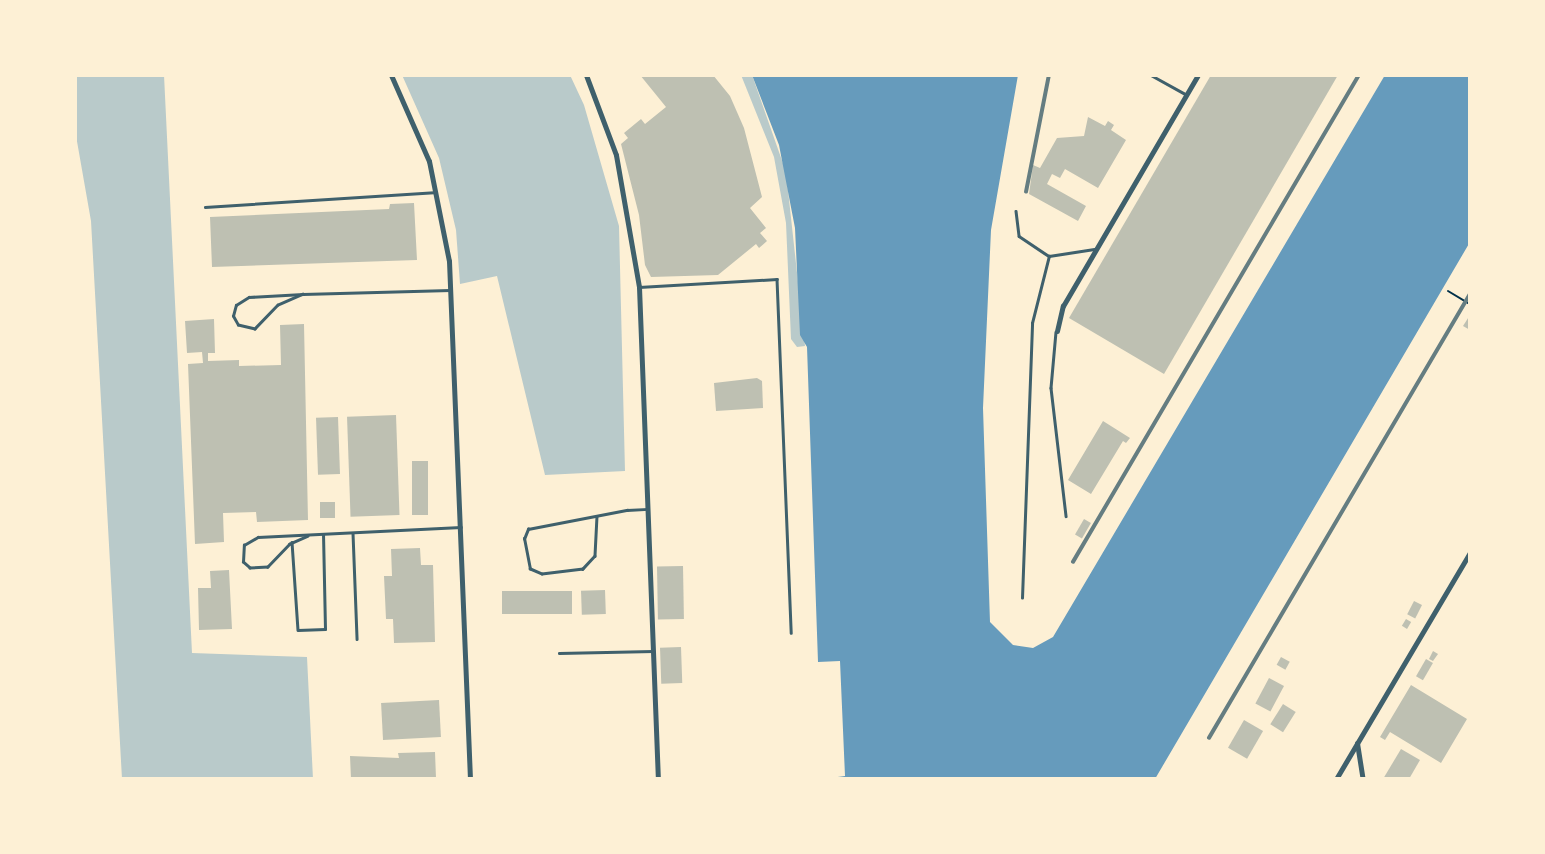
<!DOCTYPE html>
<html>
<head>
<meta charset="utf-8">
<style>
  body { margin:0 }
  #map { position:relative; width:1545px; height:854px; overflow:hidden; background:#fdf0d5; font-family:"Source Sans 3",sans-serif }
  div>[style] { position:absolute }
  .green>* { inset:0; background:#b9caca }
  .water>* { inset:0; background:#669bbc }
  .building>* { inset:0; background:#bec0b2; transform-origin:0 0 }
  .path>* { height:2px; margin:-1px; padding:0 1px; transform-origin:1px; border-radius:1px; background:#003049 }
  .service>* { height:2.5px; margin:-1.25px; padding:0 1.25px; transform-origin:1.25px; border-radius:1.25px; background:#3f606c }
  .minor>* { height:5px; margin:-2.5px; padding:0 2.5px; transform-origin:2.5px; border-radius:2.5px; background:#3f606c }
  .rail>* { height:3.5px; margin:-1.75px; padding:0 1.75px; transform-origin:1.75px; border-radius:1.75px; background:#657d81 }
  span { translate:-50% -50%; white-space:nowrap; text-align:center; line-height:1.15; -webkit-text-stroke:7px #fdf0d5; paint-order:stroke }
  .frame { position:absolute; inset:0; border:77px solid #fdf0d5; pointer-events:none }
</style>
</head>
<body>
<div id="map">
  <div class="green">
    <div style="clip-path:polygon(75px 75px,164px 75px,192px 653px,307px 657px,313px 779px,122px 779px,91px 221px,75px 130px)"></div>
    <div style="clip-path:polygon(402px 75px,570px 75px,584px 105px,619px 226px,625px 471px,545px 475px,497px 276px,460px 284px,456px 230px,439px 158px)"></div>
    <div style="clip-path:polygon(741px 75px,752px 75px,786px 172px,805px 346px,797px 347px,791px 339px,786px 223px,774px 157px)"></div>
  </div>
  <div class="water">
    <div style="clip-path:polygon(752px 75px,1018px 75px,991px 230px,983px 408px,990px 622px,1013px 645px,1033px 648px,1053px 637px,1385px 75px,1470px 75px,1470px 242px,1155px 779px,823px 779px,845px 776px,840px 661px,818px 662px,807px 347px,800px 335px,795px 228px,779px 145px)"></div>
  </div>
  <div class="building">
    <div style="clip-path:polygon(640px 75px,713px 75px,730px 96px,744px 128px,762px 197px,750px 208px,766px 228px,760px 233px,767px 241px,759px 248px,756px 244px,718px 275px,651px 277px,645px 265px,639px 215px,621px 144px,628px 138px,624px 133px,641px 119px,645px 124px,666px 107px)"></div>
    <div style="clip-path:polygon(1211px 75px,1338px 75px,1164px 374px,1069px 318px)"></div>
    <div style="clip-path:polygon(1088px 117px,1105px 126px,1108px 121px,1114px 125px,1111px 130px,1126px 140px,1098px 188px,1065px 169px,1060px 178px,1052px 174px,1047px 184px,1086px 206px,1078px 221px,1029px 194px,1033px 165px,1040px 168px,1057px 138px,1084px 136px)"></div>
    <div style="clip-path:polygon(414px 203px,417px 260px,212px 267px,210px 217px,389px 209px,390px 204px)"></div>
    <div style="clip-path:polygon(1470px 315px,1470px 330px,1463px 326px)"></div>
    <div style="clip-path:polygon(214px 319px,215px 353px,208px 353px,208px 361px,239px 360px,239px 366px,281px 365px,280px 325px,304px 324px,308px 520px,257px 522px,256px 512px,223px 513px,224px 542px,195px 544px,188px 364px,203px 363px,202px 352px,187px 353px,185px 321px)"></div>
    <div style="clip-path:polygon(757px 378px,762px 381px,763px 408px,716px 411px,714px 383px)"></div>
    <div style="left:396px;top:415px;width:100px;height:49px;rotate:88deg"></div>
    <div style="left:338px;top:417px;width:57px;height:22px;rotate:88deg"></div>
    <div style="clip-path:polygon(1103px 421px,1130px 438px,1126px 443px,1123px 441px,1091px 494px,1068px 480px)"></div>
    <div style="left:412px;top:461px;width:16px;height:54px"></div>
    <div style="left:320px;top:502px;width:15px;height:16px"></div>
    <div style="left:1084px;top:519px;width:8px;height:18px;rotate:30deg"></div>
    <div style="clip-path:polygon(420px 548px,421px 565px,433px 565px,435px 642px,394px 643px,393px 619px,386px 619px,384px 576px,392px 576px,391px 549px)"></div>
    <div style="left:683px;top:566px;width:53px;height:26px;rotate:89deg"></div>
    <div style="clip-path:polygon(229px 570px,232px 629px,199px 630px,198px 588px,211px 588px,210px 571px)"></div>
    <div style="left:605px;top:590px;width:24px;height:24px;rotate:88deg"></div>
    <div style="left:572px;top:591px;width:23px;height:70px;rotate:90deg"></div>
    <div style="left:1414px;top:601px;width:9px;height:15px;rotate:27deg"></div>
    <div style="left:1406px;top:619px;width:6px;height:8px;rotate:31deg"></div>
    <div style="left:681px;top:647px;width:36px;height:21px;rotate:88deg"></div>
    <div style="clip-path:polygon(1433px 651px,1438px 654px,1433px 661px,1429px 659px)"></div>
    <div style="left:1281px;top:657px;width:10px;height:9px;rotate:29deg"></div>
    <div style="left:1426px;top:659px;width:8px;height:20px;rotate:30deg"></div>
    <div style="left:1269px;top:678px;width:17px;height:29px;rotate:28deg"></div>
    <div style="clip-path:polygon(1411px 685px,1467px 719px,1441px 763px,1390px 732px,1385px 740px,1380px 737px)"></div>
    <div style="left:439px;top:700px;width:37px;height:58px;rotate:87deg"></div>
    <div style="left:1283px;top:704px;width:15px;height:24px;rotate:32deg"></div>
    <div style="left:1244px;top:720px;width:22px;height:32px;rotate:30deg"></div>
    <div style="clip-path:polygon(1401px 749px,1420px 760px,1409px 779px,1383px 779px)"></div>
    <div style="clip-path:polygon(435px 752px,436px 778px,351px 779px,350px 756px,399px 758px,398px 753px)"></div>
  </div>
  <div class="path">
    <div style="left:1448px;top:291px;width:26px;rotate:31deg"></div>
  </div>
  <div class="service">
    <div style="left:1151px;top:75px;width:39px;rotate:29deg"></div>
    <div style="left:205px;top:207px;width:229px;rotate:-3.7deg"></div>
    <div style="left:1016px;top:211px;width:25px;rotate:83deg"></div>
    <div style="left:1019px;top:236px;width:36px;rotate:34deg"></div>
    <div style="left:1049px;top:256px;width:47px;rotate:-8.7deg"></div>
    <div style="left:639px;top:287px;width:138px;rotate:-3.3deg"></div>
    <div style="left:777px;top:279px;width:354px;rotate:87.7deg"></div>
    <div style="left:303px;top:294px;width:27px;rotate:156deg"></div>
    <div style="left:278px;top:305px;width:33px;rotate:134deg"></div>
    <div style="left:255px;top:329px;width:17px;rotate:-167deg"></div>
    <div style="left:238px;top:325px;width:10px;rotate:-119deg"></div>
    <div style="left:233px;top:316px;width:11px;rotate:-75deg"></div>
    <div style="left:236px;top:305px;width:15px;rotate:-32deg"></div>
    <div style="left:249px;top:297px;width:54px;rotate:-3.2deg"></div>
    <div style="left:303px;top:294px;width:147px;rotate:-1.6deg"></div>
    <div style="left:1056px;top:332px;width:56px;rotate:95.1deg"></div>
    <div style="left:1051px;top:388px;width:129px;rotate:83.3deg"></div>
    <div style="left:597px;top:516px;width:40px;rotate:92.9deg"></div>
    <div style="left:595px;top:556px;width:18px;rotate:133deg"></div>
    <div style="left:583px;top:569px;width:41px;rotate:173deg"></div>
    <div style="left:542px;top:574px;width:13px;rotate:-157deg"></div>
    <div style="left:530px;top:569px;width:31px;rotate:-101deg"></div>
    <div style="left:524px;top:539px;width:11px;rotate:-68deg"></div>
    <div style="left:528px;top:529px;width:101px;rotate:-10.9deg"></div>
    <div style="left:627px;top:510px;width:21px;rotate:-3deg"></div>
    <div style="left:353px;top:533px;width:106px;rotate:87.8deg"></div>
    <div style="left:308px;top:536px;width:20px;rotate:156deg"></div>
    <div style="left:290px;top:544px;width:32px;rotate:134deg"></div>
    <div style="left:268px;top:567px;width:18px;rotate:177deg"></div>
    <div style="left:250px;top:568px;width:9px;rotate:-139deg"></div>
    <div style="left:243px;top:562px;width:17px;rotate:-87deg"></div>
    <div style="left:244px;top:545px;width:16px;rotate:-30deg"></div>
    <div style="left:258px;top:537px;width:203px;rotate:-2.8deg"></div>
    <div style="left:292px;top:542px;width:88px;rotate:86.1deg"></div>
    <div style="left:298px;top:630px;width:27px;rotate:-2deg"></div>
    <div style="left:325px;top:629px;width:94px;rotate:-91.2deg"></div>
    <div style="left:1022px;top:598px;width:275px;rotate:-87.9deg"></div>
    <div style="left:1032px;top:323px;width:69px;rotate:-75.8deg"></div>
    <div style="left:559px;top:653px;width:94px;rotate:-1.2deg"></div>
  </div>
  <div class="minor">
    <div style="left:391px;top:75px;width:94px;rotate:66.2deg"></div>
    <div style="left:429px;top:161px;width:102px;rotate:78.7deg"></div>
    <div style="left:449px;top:261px;width:518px;rotate:87.68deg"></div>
    <div style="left:586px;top:75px;width:85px;rotate:69.4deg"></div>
    <div style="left:616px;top:155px;width:134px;rotate:80.1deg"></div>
    <div style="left:639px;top:287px;width:492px;rotate:87.8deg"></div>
    <div style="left:1057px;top:331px;width:26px;rotate:-77deg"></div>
    <div style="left:1063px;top:306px;width:268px;rotate:-59.7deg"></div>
    <div style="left:1357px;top:743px;width:36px;rotate:81deg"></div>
    <div style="left:1336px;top:779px;width:264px;rotate:-59.4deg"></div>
  </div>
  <div class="rail">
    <div style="left:1026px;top:192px;width:119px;rotate:-78.9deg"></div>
    <div style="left:1073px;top:562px;width:565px;rotate:-59.58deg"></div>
    <div style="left:1209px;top:738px;width:515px;rotate:-59.55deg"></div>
  </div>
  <div class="frame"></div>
</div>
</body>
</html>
